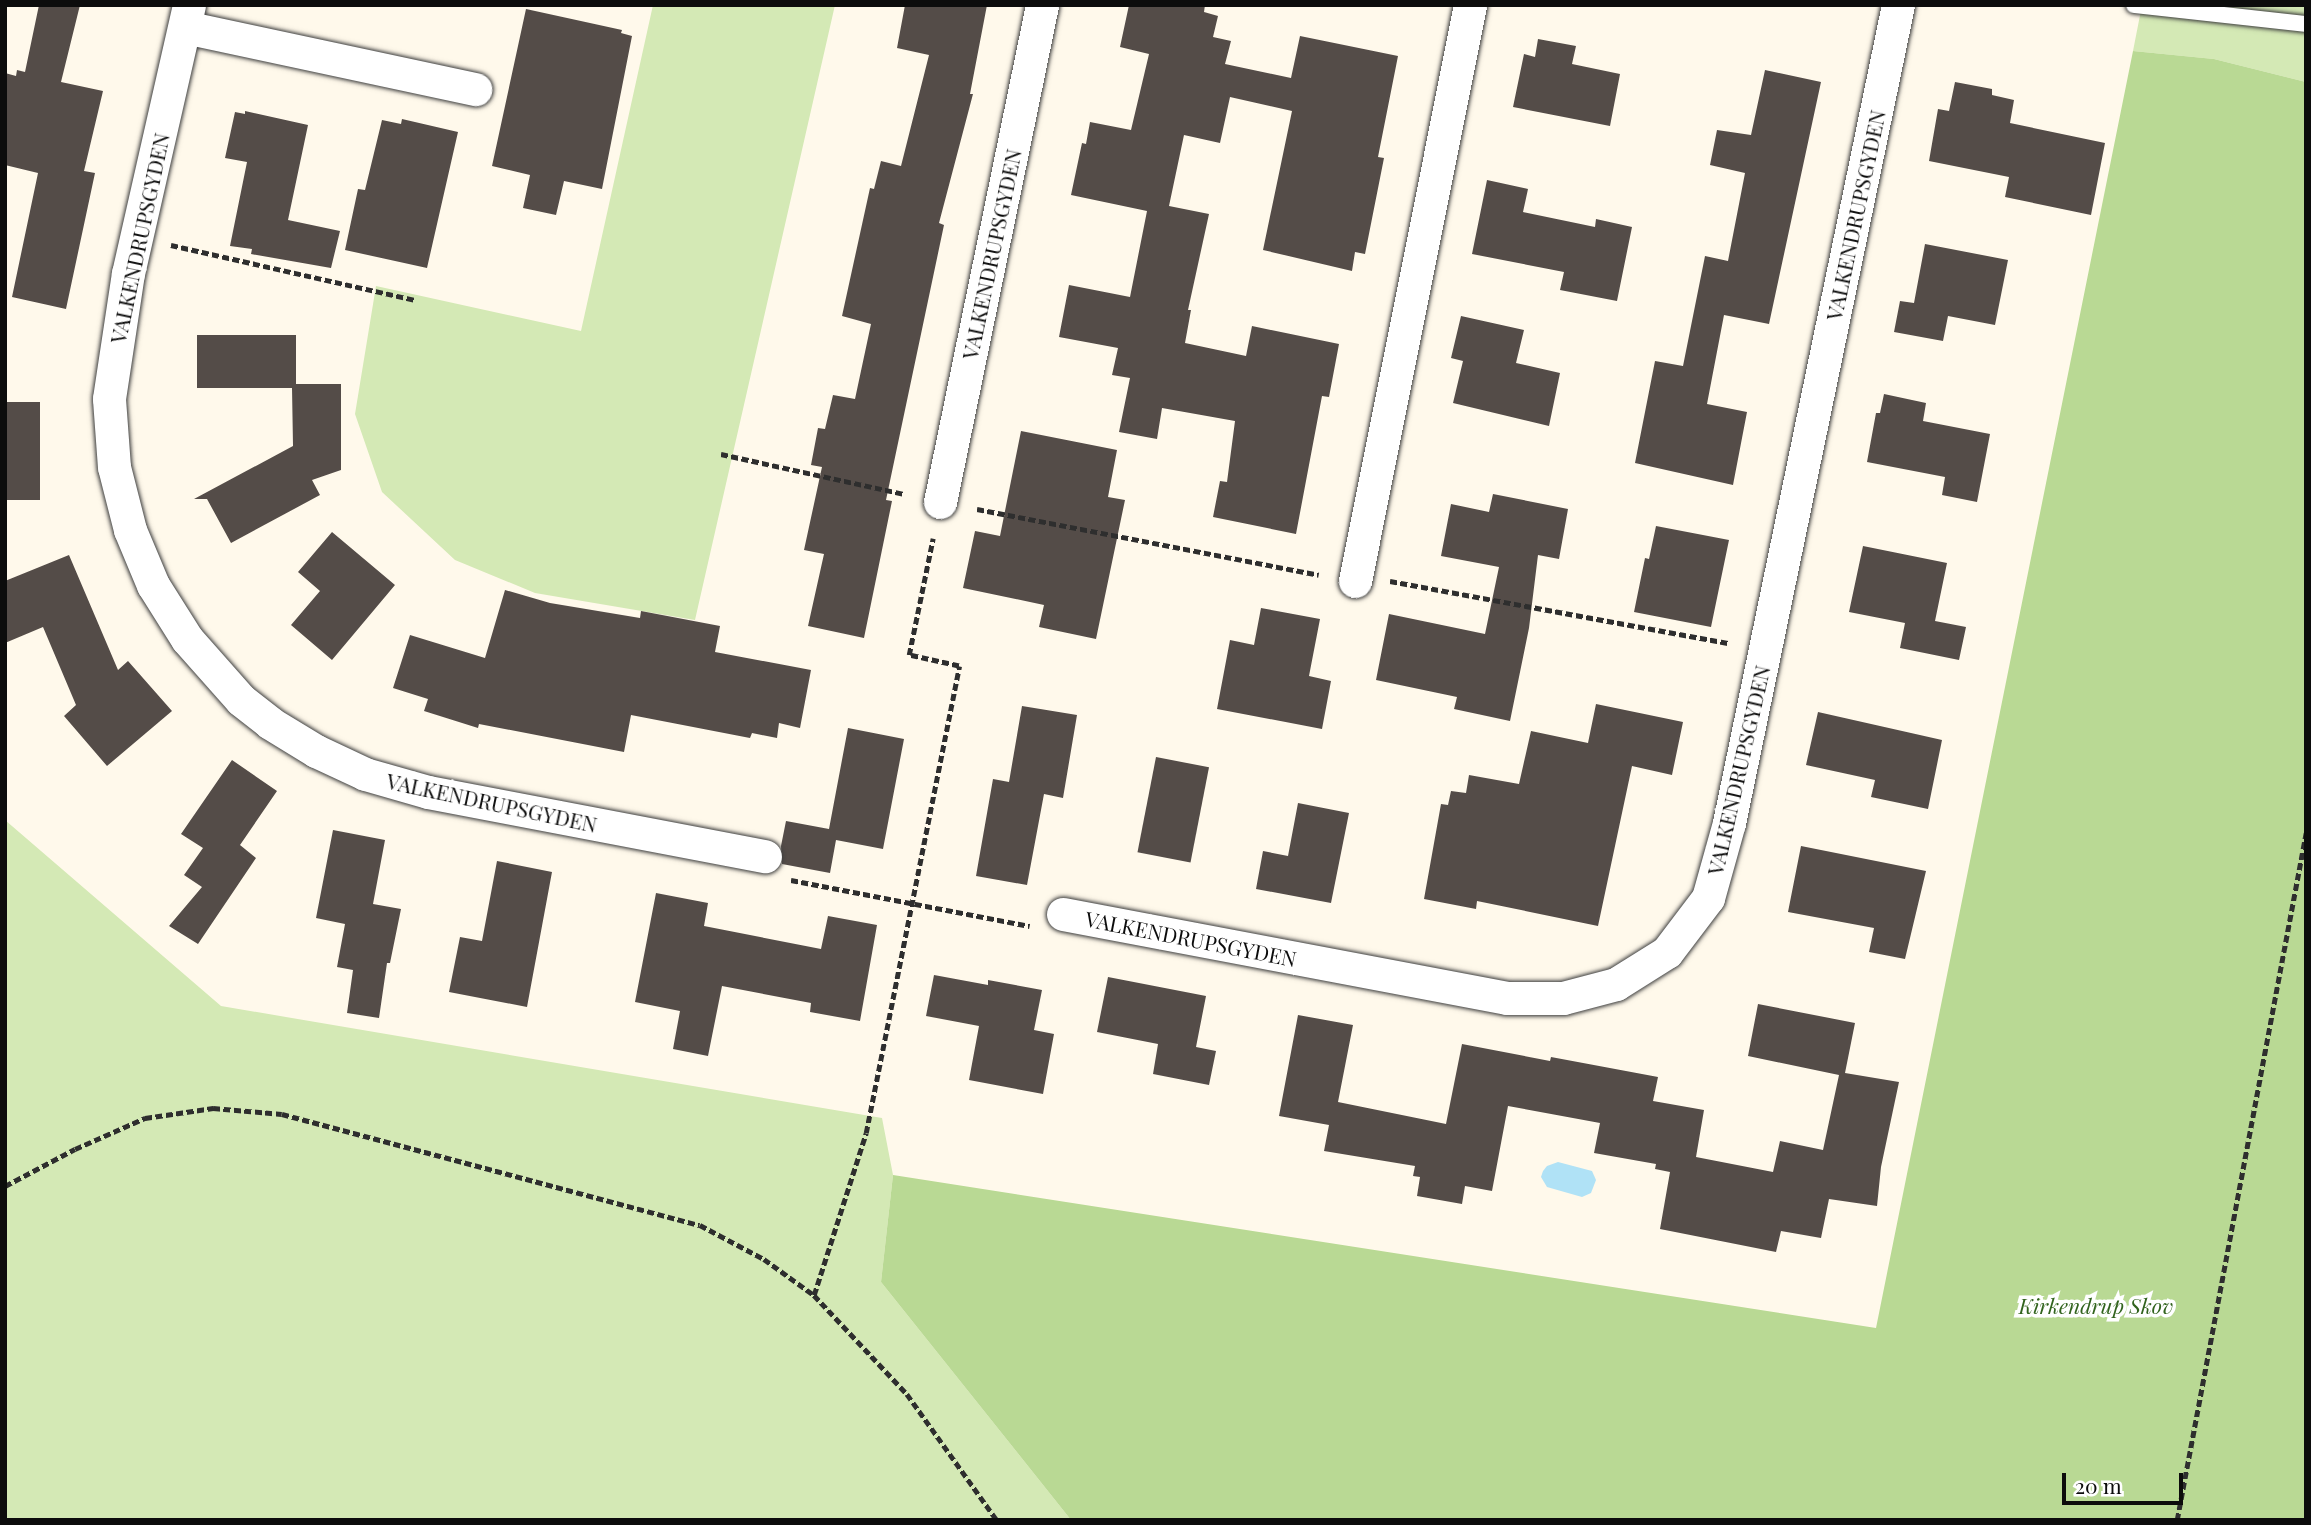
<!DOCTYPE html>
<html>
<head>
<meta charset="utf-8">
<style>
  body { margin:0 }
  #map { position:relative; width:2311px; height:1525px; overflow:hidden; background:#fff9eb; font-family:"Playfair Display",serif }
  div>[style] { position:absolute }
  .green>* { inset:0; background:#d4e9b5 }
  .forest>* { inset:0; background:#b9d994 }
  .water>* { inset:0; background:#b0e2f6 }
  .building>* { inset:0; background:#544c48; transform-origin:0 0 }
  .path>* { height:4.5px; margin-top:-2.25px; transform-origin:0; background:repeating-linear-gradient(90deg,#2e2e2e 0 7px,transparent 0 10.5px) }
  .roads { filter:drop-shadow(0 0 2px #3f3f3f) drop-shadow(0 0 2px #3f3f3f) }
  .service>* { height:16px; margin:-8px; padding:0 8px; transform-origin:8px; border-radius:8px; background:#fff }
  .minor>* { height:33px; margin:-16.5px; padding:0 16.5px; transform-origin:16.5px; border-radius:16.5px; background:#fff }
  span { translate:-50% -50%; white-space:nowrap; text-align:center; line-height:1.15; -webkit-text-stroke:7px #fff; paint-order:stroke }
  .street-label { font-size:21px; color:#0c0c0c }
  .park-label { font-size:21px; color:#31631d; font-style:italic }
  .frame { position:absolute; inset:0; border:7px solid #0c0c0c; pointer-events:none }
  .scale { position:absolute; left:2062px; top:1473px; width:121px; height:32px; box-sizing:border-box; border:4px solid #0c0c0c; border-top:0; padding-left:9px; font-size:21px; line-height:24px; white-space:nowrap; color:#0c0c0c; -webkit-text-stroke:5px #fff; paint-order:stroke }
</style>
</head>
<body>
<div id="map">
  <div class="green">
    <div style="clip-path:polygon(653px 5px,835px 5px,695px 620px,535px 593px,455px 560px,382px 492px,355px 414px,376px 286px,581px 331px)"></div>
    <div style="clip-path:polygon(2142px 5px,2306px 5px,2306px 82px,2214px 59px,2133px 51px)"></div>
    <div style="clip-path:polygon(5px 820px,221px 1006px,882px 1118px,893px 1175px,881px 1282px,1071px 1520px,5px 1520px)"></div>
  </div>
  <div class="forest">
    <div style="clip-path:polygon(2133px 51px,2214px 59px,2306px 82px,2306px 1520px,1071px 1520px,881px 1282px,893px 1175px,1876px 1328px)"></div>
  </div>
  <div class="water">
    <div style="clip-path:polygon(1558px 1162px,1592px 1171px,1596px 1180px,1591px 1193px,1582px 1197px,1547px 1187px,1541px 1177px,1543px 1171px,1547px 1166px)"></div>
  </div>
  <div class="building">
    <div style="clip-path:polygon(39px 5px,80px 5px,61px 82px,103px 91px,84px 171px,95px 173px,66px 309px,12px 297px,38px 173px,5px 165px,5px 73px,16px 76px,17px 70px,25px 72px)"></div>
    <div style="clip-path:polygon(905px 5px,987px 5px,970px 94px,973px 94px,939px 223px,944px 225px,886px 500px,892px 501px,864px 638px,808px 626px,824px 554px,804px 550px,822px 467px,811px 465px,818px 428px,825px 429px,833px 395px,855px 399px,871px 324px,842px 316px,870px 188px,874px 189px,881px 161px,901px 166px,929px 55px,897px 48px)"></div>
    <div style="clip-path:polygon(1129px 5px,1205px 5px,1204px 12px,1218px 16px,1213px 37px,1231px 41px,1225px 64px,1291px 78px,1300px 36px,1398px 56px,1378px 157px,1384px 158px,1365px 254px,1355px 252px,1352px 271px,1263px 250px,1292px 111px,1230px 97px,1220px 143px,1184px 135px,1169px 206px,1209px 214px,1188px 310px,1191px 310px,1185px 343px,1246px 356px,1252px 326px,1339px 344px,1329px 397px,1322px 396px,1296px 534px,1213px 517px,1220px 481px,1227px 482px,1235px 421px,1162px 408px,1157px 439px,1119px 432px,1130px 378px,1112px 375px,1118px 348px,1059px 337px,1069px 285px,1130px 297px,1147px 211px,1071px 195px,1082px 143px,1086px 144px,1090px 122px,1131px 130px,1149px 54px,1120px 47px)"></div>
    <div style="clip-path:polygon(526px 9px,622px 30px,621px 33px,632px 36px,602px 189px,564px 181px,556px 215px,523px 208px,530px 175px,492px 166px)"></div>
    <div style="clip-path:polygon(1538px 39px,1576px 46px,1572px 64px,1620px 74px,1610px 126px,1513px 107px,1524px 54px,1535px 57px)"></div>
    <div style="clip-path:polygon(1765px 70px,1821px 82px,1769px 324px,1724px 315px,1707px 404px,1747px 412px,1733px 485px,1635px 463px,1655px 361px,1683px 366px,1705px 256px,1728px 261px,1745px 173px,1710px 165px,1717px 130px,1751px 135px)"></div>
    <div style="clip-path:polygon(1955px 82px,1992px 89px,1992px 95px,2014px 100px,2010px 123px,2105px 143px,2091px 215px,2005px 197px,2009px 177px,1929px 161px,1938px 109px,1949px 111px)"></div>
    <div style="clip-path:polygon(245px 111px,308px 125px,288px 220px,340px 231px,331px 268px,251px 254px,252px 249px,230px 246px,247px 162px,225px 158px,235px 112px,245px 114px)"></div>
    <div style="clip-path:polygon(402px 119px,458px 132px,427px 268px,345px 250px,358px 189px,365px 190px,382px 120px,401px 124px)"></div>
    <div style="clip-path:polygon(1487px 180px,1528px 189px,1523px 212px,1595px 227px,1596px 219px,1632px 227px,1617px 301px,1560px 290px,1564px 272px,1472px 254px)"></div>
    <div style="clip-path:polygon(1925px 244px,2008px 260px,1995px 325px,1948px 316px,1943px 341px,1894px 332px,1900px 301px,1914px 303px)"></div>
    <div style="clip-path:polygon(1461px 316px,1524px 330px,1516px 363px,1560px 373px,1549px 426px,1453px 403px,1463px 361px,1451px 358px)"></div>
    <div style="clip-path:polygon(197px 335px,296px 335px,296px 384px,341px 384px,341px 470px,312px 480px,320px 495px,231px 543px,207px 499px,194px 499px,293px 446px,292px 388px,197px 388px)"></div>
    <div style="clip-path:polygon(1884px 394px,1926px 403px,1923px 421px,1990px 434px,1977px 502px,1942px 495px,1945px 477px,1867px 462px,1876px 413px,1880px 413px)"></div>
    <div style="left:40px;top:402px;width:98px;height:35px;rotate:90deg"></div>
    <div style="clip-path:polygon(1021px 431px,1117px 450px,1108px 497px,1125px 500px,1096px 639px,1039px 627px,1044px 605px,963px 588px,975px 531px,1000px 536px)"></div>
    <div style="clip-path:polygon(1493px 494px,1568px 509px,1559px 559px,1538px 555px,1529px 628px,1510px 721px,1454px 709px,1457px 697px,1376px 680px,1389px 614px,1485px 634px,1499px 567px,1441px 556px,1451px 504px,1489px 512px)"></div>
    <div style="clip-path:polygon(1656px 526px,1729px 540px,1711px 627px,1634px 612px,1645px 558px,1649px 559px)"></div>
    <div style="clip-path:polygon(332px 532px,395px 585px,332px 660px,291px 625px,320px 591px,298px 572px)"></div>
    <div style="clip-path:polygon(1863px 546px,1947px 563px,1935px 621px,1966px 627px,1959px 660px,1900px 648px,1905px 623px,1849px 612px)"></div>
    <div style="clip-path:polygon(69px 555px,118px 670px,128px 661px,172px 711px,107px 766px,64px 716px,76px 705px,43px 627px,5px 643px,5px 581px)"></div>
    <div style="clip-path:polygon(505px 590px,550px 603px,640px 618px,641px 611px,720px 626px,715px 652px,811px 670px,800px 728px,779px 723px,777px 738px,752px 733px,750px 738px,631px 715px,624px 752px,479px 724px,478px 728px,424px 711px,428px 699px,393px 688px,410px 635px,485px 658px)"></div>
    <div style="clip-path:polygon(1261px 608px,1320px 619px,1309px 676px,1331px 681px,1322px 729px,1217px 709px,1230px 640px,1254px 645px)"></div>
    <div style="clip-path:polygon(1596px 704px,1683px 722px,1672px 775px,1632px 766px,1598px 926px,1477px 901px,1476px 909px,1424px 899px,1441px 804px,1448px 805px,1451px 791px,1466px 793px,1469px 775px,1519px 784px,1531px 731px,1588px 743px)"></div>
    <div style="clip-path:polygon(1022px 706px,1077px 715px,1063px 798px,1044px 794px,1027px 885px,976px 876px,993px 779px,1009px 782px)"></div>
    <div style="clip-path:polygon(1818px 712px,1942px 740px,1928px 809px,1871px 797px,1875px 780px,1806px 765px)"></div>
    <div style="clip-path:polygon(848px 728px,904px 739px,883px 849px,836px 840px,830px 873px,782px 864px,781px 846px,786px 821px,829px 829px)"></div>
    <div style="left:1156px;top:757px;width:54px;height:97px;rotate:11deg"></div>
    <div style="clip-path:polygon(232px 760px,277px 791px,240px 845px,256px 858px,198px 944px,169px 926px,202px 887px,184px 875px,203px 848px,181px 834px)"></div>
    <div style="clip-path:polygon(1298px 803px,1349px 813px,1331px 903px,1256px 889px,1263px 851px,1288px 856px)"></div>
    <div style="clip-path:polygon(333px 830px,385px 840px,373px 904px,401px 909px,390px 963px,387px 963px,379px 1018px,347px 1013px,353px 970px,337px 967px,345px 924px,316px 918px)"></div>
    <div style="clip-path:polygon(1801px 846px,1926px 871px,1905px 959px,1869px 952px,1874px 928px,1788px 912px)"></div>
    <div style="clip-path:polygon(497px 861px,552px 872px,527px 1007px,449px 992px,460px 937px,482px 941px)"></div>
    <div style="clip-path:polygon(656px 893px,708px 903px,704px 926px,821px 949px,828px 916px,877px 925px,860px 1021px,810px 1012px,811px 1003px,722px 986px,708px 1056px,673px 1049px,680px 1011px,635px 1002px)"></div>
    <div style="clip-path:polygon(934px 975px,988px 985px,988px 980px,1042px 990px,1034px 1030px,1054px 1034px,1043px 1094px,969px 1080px,979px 1026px,926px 1016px)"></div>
    <div style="clip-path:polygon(1108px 977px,1206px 996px,1196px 1047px,1216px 1051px,1209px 1085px,1153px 1074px,1158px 1044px,1097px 1032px)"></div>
    <div style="clip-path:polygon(1758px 1004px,1855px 1023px,1845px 1073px,1899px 1082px,1881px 1167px,1877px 1206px,1829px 1199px,1821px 1238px,1781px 1231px,1776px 1252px,1660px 1229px,1670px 1172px,1655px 1169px,1656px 1164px,1594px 1153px,1600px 1123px,1508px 1106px,1492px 1191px,1465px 1186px,1462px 1204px,1417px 1196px,1420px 1177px,1413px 1176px,1415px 1166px,1324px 1151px,1329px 1125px,1279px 1116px,1298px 1015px,1353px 1025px,1338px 1102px,1446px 1124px,1462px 1044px,1550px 1061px,1551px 1057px,1658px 1077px,1653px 1101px,1704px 1110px,1696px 1157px,1773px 1172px,1780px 1141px,1823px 1150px,1839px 1075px,1748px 1056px)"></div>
  </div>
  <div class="path">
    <div style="left:171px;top:245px;width:251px;rotate:12.7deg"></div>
    <div style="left:721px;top:454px;width:187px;rotate:12.3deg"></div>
    <div style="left:977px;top:509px;width:348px;rotate:10.9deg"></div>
    <div style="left:1390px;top:581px;width:345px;rotate:10.4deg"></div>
    <div style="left:791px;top:880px;width:243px;rotate:10.9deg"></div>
    <div style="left:5px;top:1186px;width:79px;rotate:-27.9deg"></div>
    <div style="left:75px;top:1149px;width:77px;rotate:-23.9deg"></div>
    <div style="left:145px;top:1118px;width:69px;rotate:-8.4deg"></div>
    <div style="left:213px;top:1108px;width:69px;rotate:5deg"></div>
    <div style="left:282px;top:1114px;width:432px;rotate:14.9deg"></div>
    <div style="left:700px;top:1225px;width:72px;rotate:28deg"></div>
    <div style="left:764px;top:1259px;width:62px;rotate:35.8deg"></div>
    <div style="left:814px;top:1295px;width:136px;rotate:46.8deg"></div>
    <div style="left:907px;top:1394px;width:155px;rotate:54.5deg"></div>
    <div style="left:814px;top:1295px;width:170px;rotate:-72.2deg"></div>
    <div style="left:866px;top:1133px;width:476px;rotate:-78.7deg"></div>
    <div style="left:959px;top:666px;width:51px;rotate:-167.6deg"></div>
    <div style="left:909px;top:655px;width:119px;rotate:-78.4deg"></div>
    <div style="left:2177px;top:1520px;width:699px;rotate:-79.37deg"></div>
  </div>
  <div class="roads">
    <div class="service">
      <div style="left:2134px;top:5px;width:173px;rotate:6.3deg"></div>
    </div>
    <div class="minor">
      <div style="left:189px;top:5px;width:275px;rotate:102.8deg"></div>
      <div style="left:128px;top:273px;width:127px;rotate:98.6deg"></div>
      <div style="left:109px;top:399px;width:68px;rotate:85.8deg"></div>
      <div style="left:114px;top:467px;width:65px;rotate:75.7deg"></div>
      <div style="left:130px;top:530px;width:60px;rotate:67.3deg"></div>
      <div style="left:153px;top:585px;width:64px;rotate:57.8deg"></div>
      <div style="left:187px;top:639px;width:81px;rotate:48.5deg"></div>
      <div style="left:241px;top:700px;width:37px;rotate:38deg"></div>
      <div style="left:270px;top:723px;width:54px;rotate:31.3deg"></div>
      <div style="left:316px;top:751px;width:54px;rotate:25.1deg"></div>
      <div style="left:365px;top:774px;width:66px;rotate:15.9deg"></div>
      <div style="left:428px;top:792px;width:343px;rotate:10.8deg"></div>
      <div style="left:185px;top:27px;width:297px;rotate:12.1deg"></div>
      <div style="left:940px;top:502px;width:507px;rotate:-78.4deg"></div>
      <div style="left:1355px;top:581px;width:587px;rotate:-78.71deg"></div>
      <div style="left:1063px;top:914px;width:452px;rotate:10.7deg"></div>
      <div style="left:1507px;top:998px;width:56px"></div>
      <div style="left:1563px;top:998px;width:55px;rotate:-14.8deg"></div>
      <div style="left:1616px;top:984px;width:60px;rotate:-32.1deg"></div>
      <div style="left:1667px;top:952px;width:68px;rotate:-52.8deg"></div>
      <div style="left:1708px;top:898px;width:78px;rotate:-74.4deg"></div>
      <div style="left:1729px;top:823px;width:835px;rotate:-78.33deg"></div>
    </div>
  </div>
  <div class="street-label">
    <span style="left:1855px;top:215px;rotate:-78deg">VALKENDRUPSGYDEN</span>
    <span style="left:139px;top:238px;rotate:-78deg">VALKENDRUPSGYDEN</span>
    <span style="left:991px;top:254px;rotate:-78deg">VALKENDRUPSGYDEN</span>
    <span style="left:1738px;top:770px;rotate:-77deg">VALKENDRUPSGYDEN</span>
    <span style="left:492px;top:802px;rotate:12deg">VALKENDRUPSGYDEN</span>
    <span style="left:1191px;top:938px;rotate:11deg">VALKENDRUPSGYDEN</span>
  </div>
  <div class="park-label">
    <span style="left:2096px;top:1305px">Kirkendrup Skov</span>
  </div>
  <div class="frame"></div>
  <div class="scale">20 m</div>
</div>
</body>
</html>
